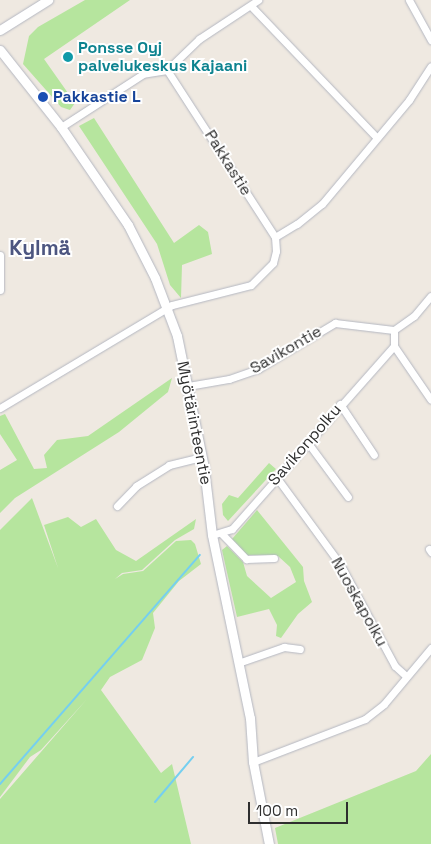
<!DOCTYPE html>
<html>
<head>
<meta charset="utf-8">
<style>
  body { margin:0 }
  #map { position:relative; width:431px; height:844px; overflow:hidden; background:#efe9e1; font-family:"Space Grotesk",sans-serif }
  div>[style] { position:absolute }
  .green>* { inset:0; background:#b6e59e }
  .stream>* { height:2px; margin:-1px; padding:0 1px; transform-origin:1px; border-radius:1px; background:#75cff0 }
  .roads { filter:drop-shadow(0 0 1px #b4b7c1) drop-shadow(0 0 1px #b4b7c1) }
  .minor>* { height:7px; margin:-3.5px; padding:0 3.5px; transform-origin:3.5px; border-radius:3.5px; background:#fff }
  .tertiary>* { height:9px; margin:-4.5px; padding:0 4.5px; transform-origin:4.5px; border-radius:4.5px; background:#fff }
  .dots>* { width:14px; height:14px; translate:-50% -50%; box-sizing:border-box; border:2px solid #fff; border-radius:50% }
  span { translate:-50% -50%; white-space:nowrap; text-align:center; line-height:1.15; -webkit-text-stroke:4px #fff; paint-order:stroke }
  .culture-label { font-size:16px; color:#0d838f; font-weight:700 }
  .left { translate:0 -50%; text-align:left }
  .transit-label { font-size:16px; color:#164399; font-weight:700 }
  .street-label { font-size:16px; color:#2e2e2e }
  .district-label { font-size:21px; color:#4d5680; font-weight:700 }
  .scale { position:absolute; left:248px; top:802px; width:100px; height:22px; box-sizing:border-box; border:2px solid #2e2e2e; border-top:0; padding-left:6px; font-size:15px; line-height:18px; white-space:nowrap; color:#2e2e2e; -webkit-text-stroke:4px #fff; paint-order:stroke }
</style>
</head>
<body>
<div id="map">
  <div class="green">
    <div style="clip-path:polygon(85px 0,130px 0,44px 59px,75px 103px,70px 110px,61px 107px,23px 64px,29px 36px,38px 27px)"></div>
    <div style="clip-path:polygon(94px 118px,174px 243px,199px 225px,208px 232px,212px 254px,182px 265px,181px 298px,170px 285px,157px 244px,79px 126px)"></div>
    <div style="clip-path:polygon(172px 378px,168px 392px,119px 432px,15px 498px,0 513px,0 470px,17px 460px,0 434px,0 416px,5px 414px,34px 469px,47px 468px,44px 455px,57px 440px,88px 436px)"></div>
    <div style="clip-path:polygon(269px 463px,276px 469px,228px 521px,223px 515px,222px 504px,229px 495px,238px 498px)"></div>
    <div style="clip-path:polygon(32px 498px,58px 568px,44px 525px,68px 517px,81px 527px,96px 519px,116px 550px,136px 561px,196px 519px,194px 529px,175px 540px,142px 570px,122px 573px,115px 579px,123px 574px,143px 571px,176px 541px,191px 540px,195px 544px,201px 564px,179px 581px,153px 613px,155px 628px,142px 660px,110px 677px,101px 690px,161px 773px,172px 764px,191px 844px,0 844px,0 799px,87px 699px,41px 750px,30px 757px,0 797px,0 530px)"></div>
    <div style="clip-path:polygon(257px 510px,303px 567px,304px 581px,312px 602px,298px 614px,281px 638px,276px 636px,277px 625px,269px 609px,237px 617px,222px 550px,227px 546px,243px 562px,247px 576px,271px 598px,296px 582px,290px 567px,278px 556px,247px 555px,232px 539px)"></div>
    <div style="clip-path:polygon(431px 754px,431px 844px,278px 844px,275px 828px,416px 771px)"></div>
  </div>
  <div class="stream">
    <div style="left:0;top:784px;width:304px;rotate:-48.9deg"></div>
    <div style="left:155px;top:802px;width:59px;rotate:-49.8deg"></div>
  </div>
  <div class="roads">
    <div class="minor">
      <div style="left:409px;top:0;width:46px;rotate:61.2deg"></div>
      <div style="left:251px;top:6px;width:182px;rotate:46.3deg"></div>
      <div style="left:167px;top:70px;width:45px;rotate:-44.1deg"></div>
      <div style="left:199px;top:39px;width:71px;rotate:-33.5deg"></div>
      <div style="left:275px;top:237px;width:26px;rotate:-31deg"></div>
      <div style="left:297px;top:224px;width:32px;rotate:-39deg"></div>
      <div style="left:322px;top:204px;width:136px;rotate:-50.1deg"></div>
      <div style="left:409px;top:100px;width:40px;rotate:-57.1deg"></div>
      <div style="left:0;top:255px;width:35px;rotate:90deg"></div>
      <div style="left:394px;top:330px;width:16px;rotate:90deg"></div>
      <div style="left:394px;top:346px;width:65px;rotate:55.6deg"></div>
      <div style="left:188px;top:386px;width:42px;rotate:-9.7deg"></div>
      <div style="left:229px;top:379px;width:31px;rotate:-19deg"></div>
      <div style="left:258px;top:369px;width:90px;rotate:-30.9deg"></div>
      <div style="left:335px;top:323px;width:59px;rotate:6.8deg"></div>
      <div style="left:394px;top:330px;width:24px;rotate:-35deg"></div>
      <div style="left:414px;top:316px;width:26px;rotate:-50deg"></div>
      <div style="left:340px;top:404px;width:61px;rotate:56.3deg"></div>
      <div style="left:0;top:408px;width:200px;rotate:-30.9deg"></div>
      <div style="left:172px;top:305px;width:81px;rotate:-14.2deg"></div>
      <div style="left:251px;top:285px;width:31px;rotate:-45deg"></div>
      <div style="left:273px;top:263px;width:12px;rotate:-76deg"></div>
      <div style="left:276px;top:251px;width:14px;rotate:-94deg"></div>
      <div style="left:275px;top:237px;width:199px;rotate:-122.9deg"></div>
      <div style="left:167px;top:70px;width:24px;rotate:171deg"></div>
      <div style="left:143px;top:74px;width:98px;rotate:147.1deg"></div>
      <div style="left:308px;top:443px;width:67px;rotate:53.5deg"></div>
      <div style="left:277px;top:478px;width:107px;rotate:53.8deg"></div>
      <div style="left:340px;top:564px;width:116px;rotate:61.7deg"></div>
      <div style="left:395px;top:666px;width:15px;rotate:42deg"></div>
      <div style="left:117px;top:506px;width:28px;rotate:-46deg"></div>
      <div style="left:136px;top:486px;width:39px;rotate:-32deg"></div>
      <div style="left:169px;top:465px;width:34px;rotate:-14deg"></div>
      <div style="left:222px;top:534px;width:35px;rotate:46deg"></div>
      <div style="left:246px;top:559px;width:28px;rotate:-2deg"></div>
      <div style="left:212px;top:535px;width:21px;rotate:-17deg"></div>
      <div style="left:232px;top:529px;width:244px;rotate:-48.5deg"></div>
      <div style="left:429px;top:549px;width:4px;rotate:56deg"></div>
      <div style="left:238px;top:663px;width:49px;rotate:-19.2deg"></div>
      <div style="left:284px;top:647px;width:16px;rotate:7deg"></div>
      <div style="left:253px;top:762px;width:120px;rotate:-21deg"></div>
      <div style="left:365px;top:719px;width:24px;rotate:-38deg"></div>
      <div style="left:384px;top:704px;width:73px;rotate:-50deg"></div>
    </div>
    <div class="tertiary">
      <div style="left:0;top:30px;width:57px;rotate:-32deg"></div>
      <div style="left:0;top:50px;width:98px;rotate:51.6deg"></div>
      <div style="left:61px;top:127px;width:119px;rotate:55.6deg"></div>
      <div style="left:128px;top:225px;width:59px;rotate:63deg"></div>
      <div style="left:155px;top:278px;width:62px;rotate:69.2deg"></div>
      <div style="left:177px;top:336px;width:135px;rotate:78.4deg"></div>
      <div style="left:204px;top:468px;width:67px;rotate:83.2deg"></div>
      <div style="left:212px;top:535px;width:187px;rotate:78.3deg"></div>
      <div style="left:250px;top:718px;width:44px;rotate:86.1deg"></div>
      <div style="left:253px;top:762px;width:84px;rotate:79deg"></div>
    </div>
  </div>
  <div class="dots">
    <div style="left:68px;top:57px;background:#0f9aa8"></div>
    <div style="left:43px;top:97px;background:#1a4fb4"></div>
  </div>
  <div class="culture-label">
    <span class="left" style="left:78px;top:57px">Ponsse Oyj<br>palvelukeskus Kajaani</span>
  </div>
  <div class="transit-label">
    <span class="left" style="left:53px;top:97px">Pakkastie L</span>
  </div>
  <div class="street-label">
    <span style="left:228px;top:163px;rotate:58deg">Pakkastie</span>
    <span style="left:286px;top:350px;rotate:-30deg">Savikontie</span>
    <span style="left:194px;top:423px;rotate:79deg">Myötärinteentie</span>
    <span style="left:305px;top:445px;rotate:-49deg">Savikonpolku</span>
    <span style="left:359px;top:602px;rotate:61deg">Nuoskapolku</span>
  </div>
  <div class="district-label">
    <span style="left:40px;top:248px">Kylmä</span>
  </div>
  <div class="scale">100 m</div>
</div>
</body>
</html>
